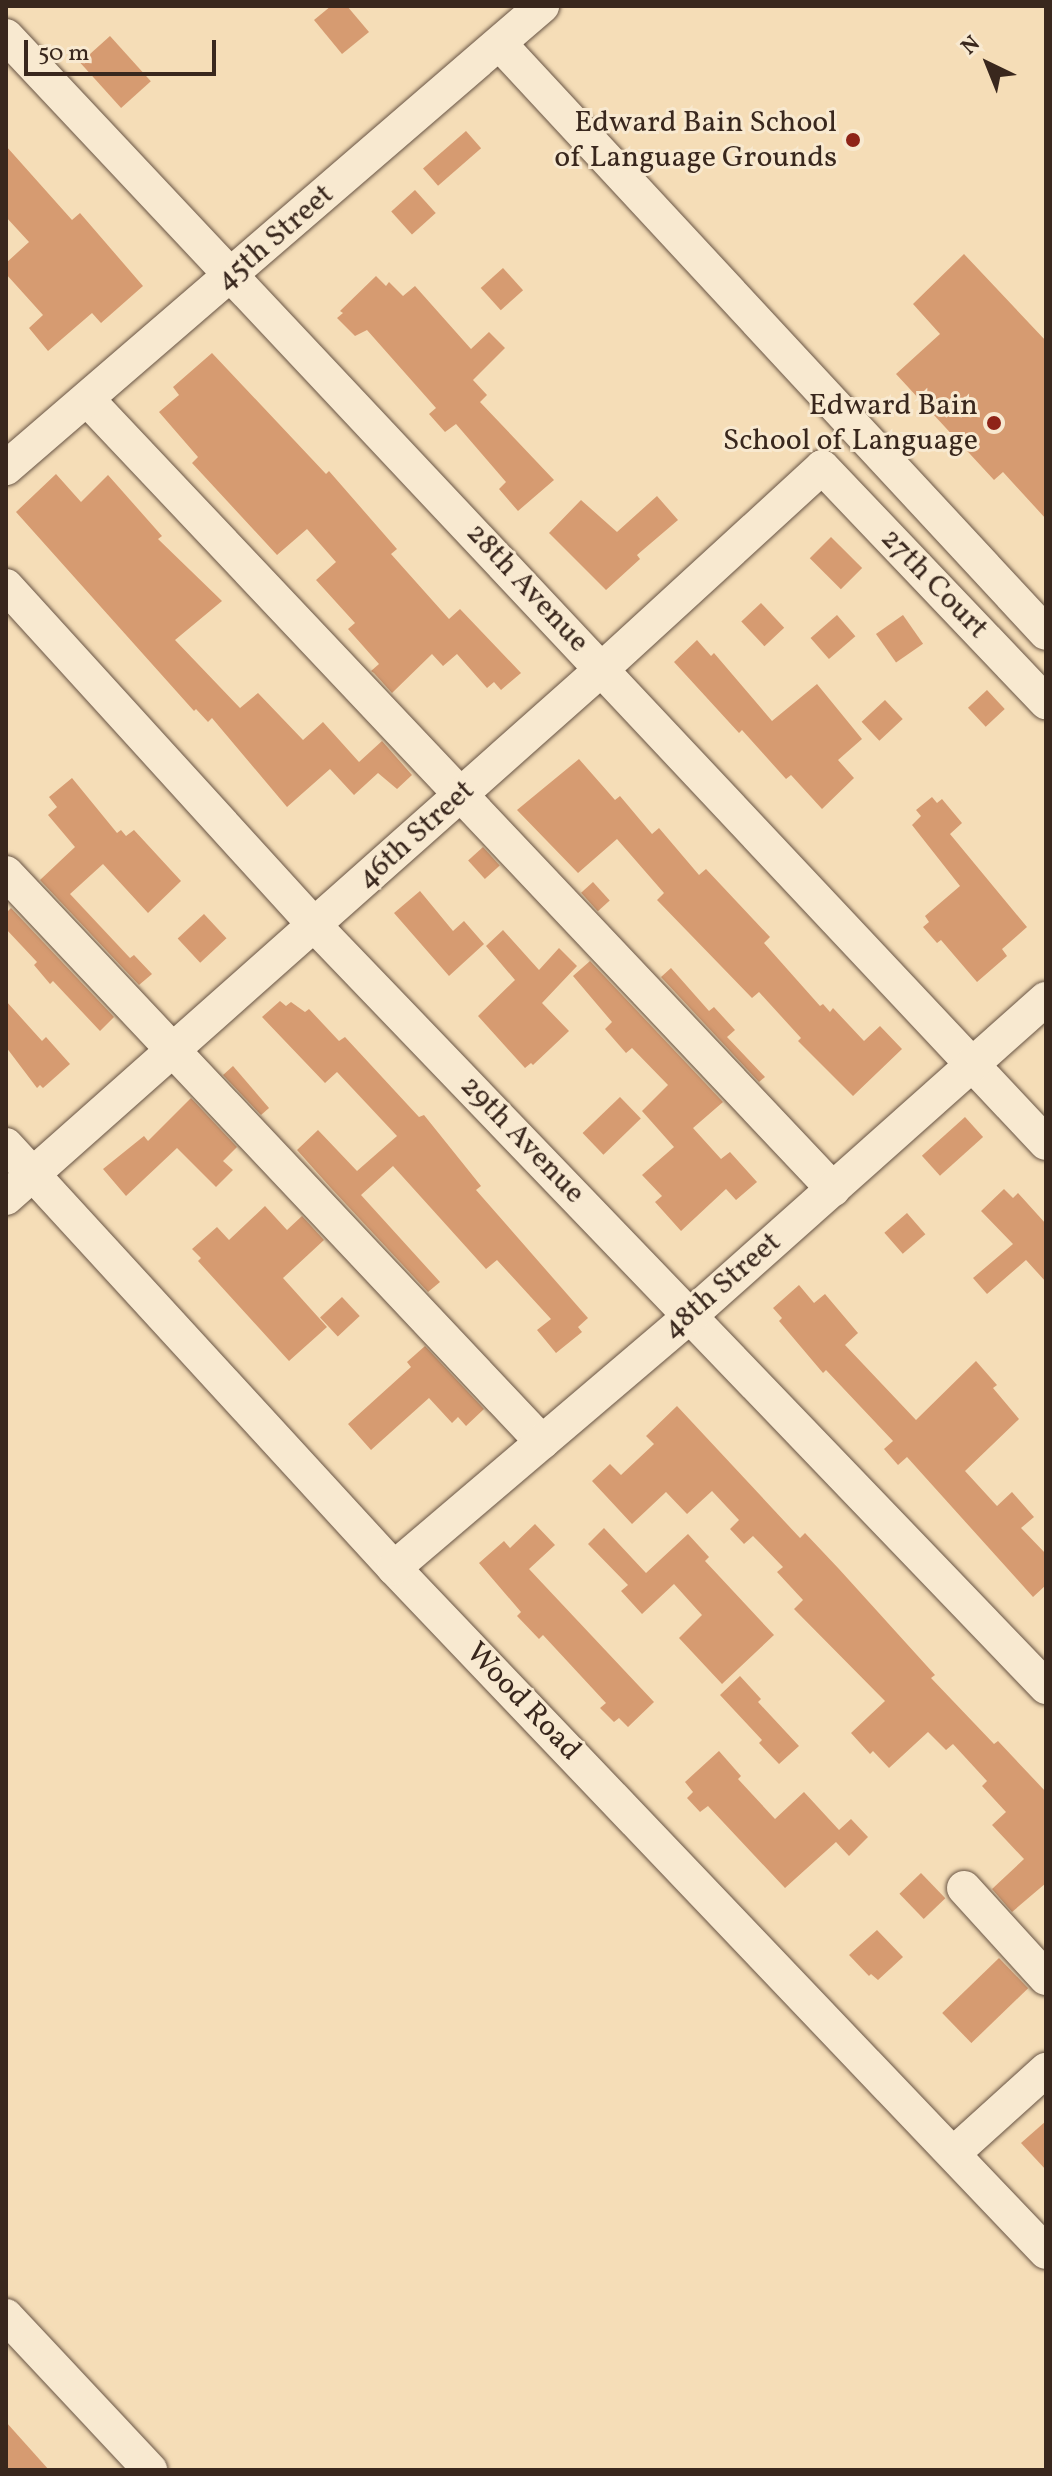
<!DOCTYPE html>
<html>
<head>
<meta charset="utf-8">
<style>
  body { margin:0 }
  #map { position:relative; width:1052px; height:2476px; overflow:hidden; background:#f5ddb7; font-family:Vollkorn,serif }
  div>[style] { position:absolute }
  .building>* { inset:0; background:#d69b71; transform-origin:0 0 }
  .roads { filter:drop-shadow(0 0 2px #685444) drop-shadow(0 0 2px #685444) }
  .minor>* { height:34px; margin:-17px; padding:0 17px; transform-origin:17px; border-radius:17px; background:#f8e9d0 }
  .dots>* { width:22px; height:22px; translate:-50% -50%; box-sizing:border-box; border:4px solid #f8e9d0; border-radius:50% }
  span { translate:-50% -50%; white-space:nowrap; text-align:center; line-height:1.15; -webkit-text-stroke:6px #f8e9d0; paint-order:stroke }
  .poi-label { font-size:30px; color:#39271d }
  .right { translate:-100% -50%; text-align:right }
  .street-label { font-size:30px; color:#39271d }
  .frame { position:absolute; inset:0; border:8px solid #39271d; pointer-events:none }
  .north { position:absolute; left:948px; top:24px; width:80px; height:80px; -webkit-text-stroke:6px #f8e9d0; paint-order:stroke; rotate:317deg; font-size:22px; font-weight:700; line-height:32px; text-align:center; color:#39271d }
  .north::after { content:''; display:block; margin:auto; width:28px; height:36px; background:#39271d; clip-path:polygon(50% 0,100% 100%,50% 72%,0 100%) }
  .scale { position:absolute; left:24px; top:40px; width:192px; height:36px; box-sizing:border-box; border:4px solid #39271d; border-top:0; padding-left:10px; font-size:24px; line-height:28px; white-space:nowrap; color:#39271d; -webkit-text-stroke:6px #f8e9d0; paint-order:stroke }
</style>
</head>
<body>
<div id="map">
  <div class="building">
    <div style="clip-path:polygon(331px 6px,347px 6px,369px 32px,342px 54px,314px 20px)"></div>
    <div style="left:110px;top:36px;width:61px;height:40px;rotate:48deg"></div>
    <div style="left:466px;top:131px;width:23px;height:57px;rotate:49deg"></div>
    <div style="clip-path:polygon(6px 146px,72px 220px,80px 213px,143px 286px,101px 323px,92px 313px,48px 351px,29px 328px,43px 315px,6px 274px,6px 263px,29px 242px,6px 217px)"></div>
    <div style="left:415px;top:190px;width:31px;height:32px;rotate:48deg"></div>
    <div style="clip-path:polygon(964px 254px,1046px 341px,1046px 519px,1003px 472px,994px 480px,896px 374px,940px 334px,913px 304px)"></div>
    <div style="left:503px;top:268px;width:30px;height:30px;rotate:48deg"></div>
    <div style="clip-path:polygon(376px 276px,386px 286px,389px 282px,403px 296px,415px 286px,471px 349px,489px 332px,505px 348px,473px 380px,487px 395px,480px 402px,554px 480px,518px 511px,499px 489px,506px 482px,456px 424px,445px 432px,429px 414px,436px 408px,367px 330px,355px 336px,337px 318px,343px 313px,340px 311px)"></div>
    <div style="clip-path:polygon(212px 353px,326px 474px,329px 471px,397px 549px,391px 554px,449px 619px,460px 609px,521px 673px,501px 690px,494px 682px,487px 688px,457px 654px,443px 666px,432px 654px,392px 693px,374px 673px,371px 671px,379px 664px,348px 629px,355px 623px,316px 580px,336px 562px,307px 529px,277px 555px,192px 463px,198px 457px,159px 412px,179px 395px,173px 387px)"></div>
    <div style="clip-path:polygon(56px 474px,81px 502px,108px 475px,162px 536px,158px 539px,222px 601px,175px 640px,240px 708px,258px 693px,303px 740px,323px 722px,359px 762px,382px 741px,412px 775px,397px 789px,378px 773px,354px 795px,330px 769px,287px 807px,212px 718px,208px 722px,196px 709px,194px 711px,16px 512px)"></div>
    <div style="clip-path:polygon(657px 496px,678px 520px,637px 555px,640px 559px,606px 590px,549px 533px,581px 500px,617px 532px)"></div>
    <div style="left:831px;top:537px;width:44px;height:30px;rotate:45deg"></div>
    <div style="left:761px;top:603px;width:34px;height:27px;rotate:47deg"></div>
    <div style="left:837px;top:615px;width:28px;height:35px;rotate:49deg"></div>
    <div style="left:903px;top:615px;width:35px;height:33px;rotate:55deg"></div>
    <div style="clip-path:polygon(697px 640px,711px 656px,714px 653px,772px 721px,817px 684px,862px 739px,838px 760px,854px 778px,822px 809px,791px 775px,786px 779px,742px 730px,739px 733px,674px 662px)"></div>
    <div style="left:987px;top:690px;width:26px;height:26px;rotate:47deg"></div>
    <div style="left:885px;top:700px;width:26px;height:32px;rotate:47deg"></div>
    <div style="clip-path:polygon(579px 759px,615px 800px,620px 796px,652px 834px,659px 828px,699px 875px,706px 869px,770px 937px,764px 943px,820px 1006px,823px 1004px,830px 1012px,833px 1008px,864px 1041px,880px 1026px,902px 1049px,853px 1096px,798px 1041px,801px 1038px,759px 992px,752px 998px,657px 900px,664px 893px,617px 839px,578px 873px,517px 810px)"></div>
    <div style="clip-path:polygon(72px 778px,117px 833px,121px 830px,126px 836px,134px 830px,181px 881px,148px 913px,103px 864px,70px 894px,130px 958px,134px 955px,152px 974px,139px 985px,40px 880px,75px 847px,48px 815px,57px 807px,49px 797px)"></div>
    <div style="clip-path:polygon(932px 797px,937px 803px,942px 799px,962px 823px,950px 834px,1027px 927px,1002px 949px,1007px 956px,977px 982px,941px 940px,937px 943px,923px 927px,929px 922px,925px 916px,960px 886px,912px 825px,921px 816px,916px 810px)"></div>
    <div style="left:483px;top:847px;width:25px;height:20px;rotate:48deg"></div>
    <div style="left:593px;top:882px;width:25px;height:16px;rotate:48deg"></div>
    <div style="clip-path:polygon(420px 891px,453px 931px,464px 921px,484px 944px,449px 976px,394px 913px)"></div>
    <div style="clip-path:polygon(11px 908px,114px 1017px,100px 1031px,53px 981px,50px 984px,34px 965px,37px 962px,6px 929px,6px 913px)"></div>
    <div style="left:204px;top:914px;width:33px;height:36px;rotate:47deg"></div>
    <div style="clip-path:polygon(503px 930px,539px 970px,559px 948px,577px 966px,542px 1003px,569px 1031px,533px 1065px,531px 1063px,525px 1068px,478px 1016px,515px 980px,486px 946px)"></div>
    <div style="clip-path:polygon(590px 961px,723px 1102px,693px 1128px,721px 1159px,730px 1152px,757px 1182px,736px 1200px,726px 1189px,681px 1231px,655px 1202px,662px 1196px,642px 1175px,674px 1147px,642px 1111px,668px 1085px,632px 1048px,626px 1053px,605px 1029px,612px 1022px,573px 976px)"></div>
    <div style="clip-path:polygon(671px 968px,709px 1011px,714px 1007px,735px 1030px,727px 1037px,765px 1077px,759px 1082px,661px 977px)"></div>
    <div style="clip-path:polygon(6px 1001px,42px 1041px,46px 1037px,70px 1064px,43px 1088px,40px 1085px,37px 1088px,6px 1047px)"></div>
    <div style="clip-path:polygon(280px 1001px,286px 1006px,291px 1002px,305px 1012px,309px 1009px,339px 1041px,345px 1037px,419px 1117px,424px 1115px,481px 1186px,476px 1190px,588px 1318px,578px 1327px,582px 1332px,556px 1353px,537px 1330px,551px 1319px,497px 1260px,486px 1269px,393px 1166px,361px 1195px,440px 1282px,428px 1292px,331px 1188px,297px 1150px,318px 1130px,357px 1171px,397px 1136px,337px 1072px,325px 1083px,262px 1017px)"></div>
    <div style="clip-path:polygon(233px 1066px,269px 1108px,261px 1115px,223px 1075px)"></div>
    <div style="left:620px;top:1097px;width:30px;height:52px;rotate:46deg"></div>
    <div style="clip-path:polygon(191px 1098px,237px 1147px,223px 1161px,233px 1170px,216px 1187px,177px 1148px,126px 1196px,103px 1169px,144px 1136px,148px 1141px)"></div>
    <div style="left:965px;top:1117px;width:27px;height:58px;rotate:48deg"></div>
    <div style="clip-path:polygon(1004px 1189px,1013px 1198px,1018px 1193px,1046px 1224px,1046px 1282px,1026px 1260px,987px 1294px,973px 1278px,1013px 1244px,981px 1211px)"></div>
    <div style="clip-path:polygon(265px 1206px,287px 1230px,302px 1216px,324px 1240px,283px 1278px,327px 1327px,289px 1361px,198px 1261px,201px 1258px,192px 1249px,217px 1227px,229px 1240px)"></div>
    <div style="left:907px;top:1213px;width:28px;height:30px;rotate:49deg"></div>
    <div style="clip-path:polygon(799px 1285px,814px 1303px,825px 1294px,858px 1333px,845px 1345px,916px 1420px,976px 1361px,997px 1385px,993px 1388px,1019px 1419px,965px 1471px,997px 1506px,1012px 1492px,1034px 1517px,1021px 1528px,1046px 1554px,1046px 1585px,1033px 1597px,907px 1457px,898px 1465px,884px 1449px,893px 1441px,826px 1370px,823px 1373px,779px 1321px,782px 1318px,773px 1308px)"></div>
    <div style="left:342px;top:1297px;width:26px;height:30px;rotate:47deg"></div>
    <div style="clip-path:polygon(425px 1346px,484px 1409px,466px 1426px,458px 1417px,452px 1423px,429px 1398px,371px 1450px,348px 1424px,411px 1367px,407px 1362px)"></div>
    <div style="clip-path:polygon(677px 1406px,800px 1538px,805px 1533px,839px 1569px,935px 1675px,931px 1678px,994px 1744px,998px 1741px,1046px 1792px,1046px 1883px,1012px 1912px,992px 1889px,1024px 1859px,992px 1825px,1006px 1812px,982px 1786px,987px 1781px,953px 1744px,946px 1750px,928px 1732px,889px 1768px,873px 1751px,870px 1754px,851px 1733px,885px 1701px,794px 1609px,803px 1600px,777px 1572px,783px 1567px,753px 1536px,744px 1544px,730px 1529px,739px 1520px,712px 1491px,687px 1514px,666px 1492px,632px 1524px,592px 1481px,610px 1464px,621px 1475px,654px 1444px,646px 1436px)"></div>
    <div style="clip-path:polygon(535px 1524px,555px 1545px,529px 1569px,654px 1702px,628px 1727px,619px 1718px,614px 1722px,600px 1708px,606px 1703px,543px 1635px,539px 1639px,517px 1616px,521px 1612px,479px 1563px,504px 1541px,510px 1548px)"></div>
    <div style="clip-path:polygon(604px 1528px,646px 1573px,688px 1534px,709px 1557px,705px 1561px,774px 1635px,722px 1684px,679px 1638px,702px 1615px,674px 1584px,642px 1614px,621px 1591px,628px 1585px,588px 1544px)"></div>
    <div style="clip-path:polygon(740px 1676px,761px 1699px,758px 1702px,799px 1746px,779px 1764px,759px 1743px,762px 1740px,720px 1695px)"></div>
    <div style="clip-path:polygon(719px 1751px,741px 1776px,738px 1779px,775px 1819px,804px 1792px,839px 1830px,851px 1819px,868px 1837px,849px 1856px,836px 1842px,785px 1888px,708px 1806px,700px 1812px,687px 1798px,693px 1792px,685px 1782px)"></div>
    <div style="left:921px;top:1873px;width:35px;height:30px;rotate:46deg"></div>
    <div style="clip-path:polygon(877px 1930px,903px 1957px,878px 1980px,871px 1974px,869px 1976px,849px 1955px)"></div>
    <div style="left:999px;top:1958px;width:42px;height:79px;rotate:46deg"></div>
    <div style="clip-path:polygon(1046px 2121px,1046px 2170px,1021px 2143px)"></div>
    <div style="clip-path:polygon(6px 2422px,49px 2470px,6px 2470px)"></div>
  </div>
  <div class="roads">
    <div class="minor">
      <div style="left:6px;top:36px;width:1519px;rotate:46.79deg"></div>
      <div style="left:500px;top:44px;width:803px;rotate:47.17deg"></div>
      <div style="left:87px;top:399px;width:1087px;rotate:46.64deg"></div>
      <div style="left:6px;top:468px;width:708px;rotate:-40.76deg"></div>
      <div style="left:6px;top:586px;width:458px;rotate:47.7deg"></div>
      <div style="left:314px;top:925px;width:1057px;rotate:46.15deg"></div>
      <div style="left:6px;top:873px;width:782px;rotate:46.71deg"></div>
      <div style="left:6px;top:1145px;width:574px;rotate:47.47deg"></div>
      <div style="left:394px;top:1568px;width:945px;rotate:46.37deg"></div>
      <div style="left:6px;top:1198px;width:798px;rotate:-41.6deg"></div>
      <div style="left:603px;top:668px;width:297px;rotate:-42.5deg"></div>
      <div style="left:822px;top:467px;width:325px;rotate:46.4deg"></div>
      <div style="left:394px;top:1568px;width:390px;rotate:-40.4deg"></div>
      <div style="left:691px;top:1315px;width:475px;rotate:-41.7deg"></div>
      <div style="left:964px;top:1888px;width:122px;rotate:47.7deg"></div>
      <div style="left:954px;top:2153px;width:124px;rotate:-42.1deg"></div>
      <div style="left:6px;top:2316px;width:211px;rotate:46.9deg"></div>
    </div>
  </div>
  <div class="dots">
    <div style="left:853px;top:140px;background:#8f2418"></div>
    <div style="left:994px;top:423px;background:#8f2418"></div>
  </div>
  <div class="poi-label">
    <span class="right" style="left:837px;top:140px">Edward Bain School<br>of Language Grounds</span>
    <span class="right" style="left:978px;top:423px">Edward Bain<br>School of Language</span>
  </div>
  <div class="street-label">
    <span style="left:275px;top:238px;rotate:-41deg">45th Street</span>
    <span style="left:934px;top:584px;rotate:46deg">27th Court</span>
    <span style="left:527px;top:588px;rotate:47deg">28th Avenue</span>
    <span style="left:416px;top:835px;rotate:-42deg">46th Street</span>
    <span style="left:522px;top:1140px;rotate:46deg">29th Avenue</span>
    <span style="left:722px;top:1286px;rotate:-41deg">48th Street</span>
    <span style="left:523px;top:1702px;rotate:46deg">Wood Road</span>
  </div>
  <div class="frame"></div>
  <div class="north">N</div>
  <div class="scale">50 m</div>
</div>
</body>
</html>
